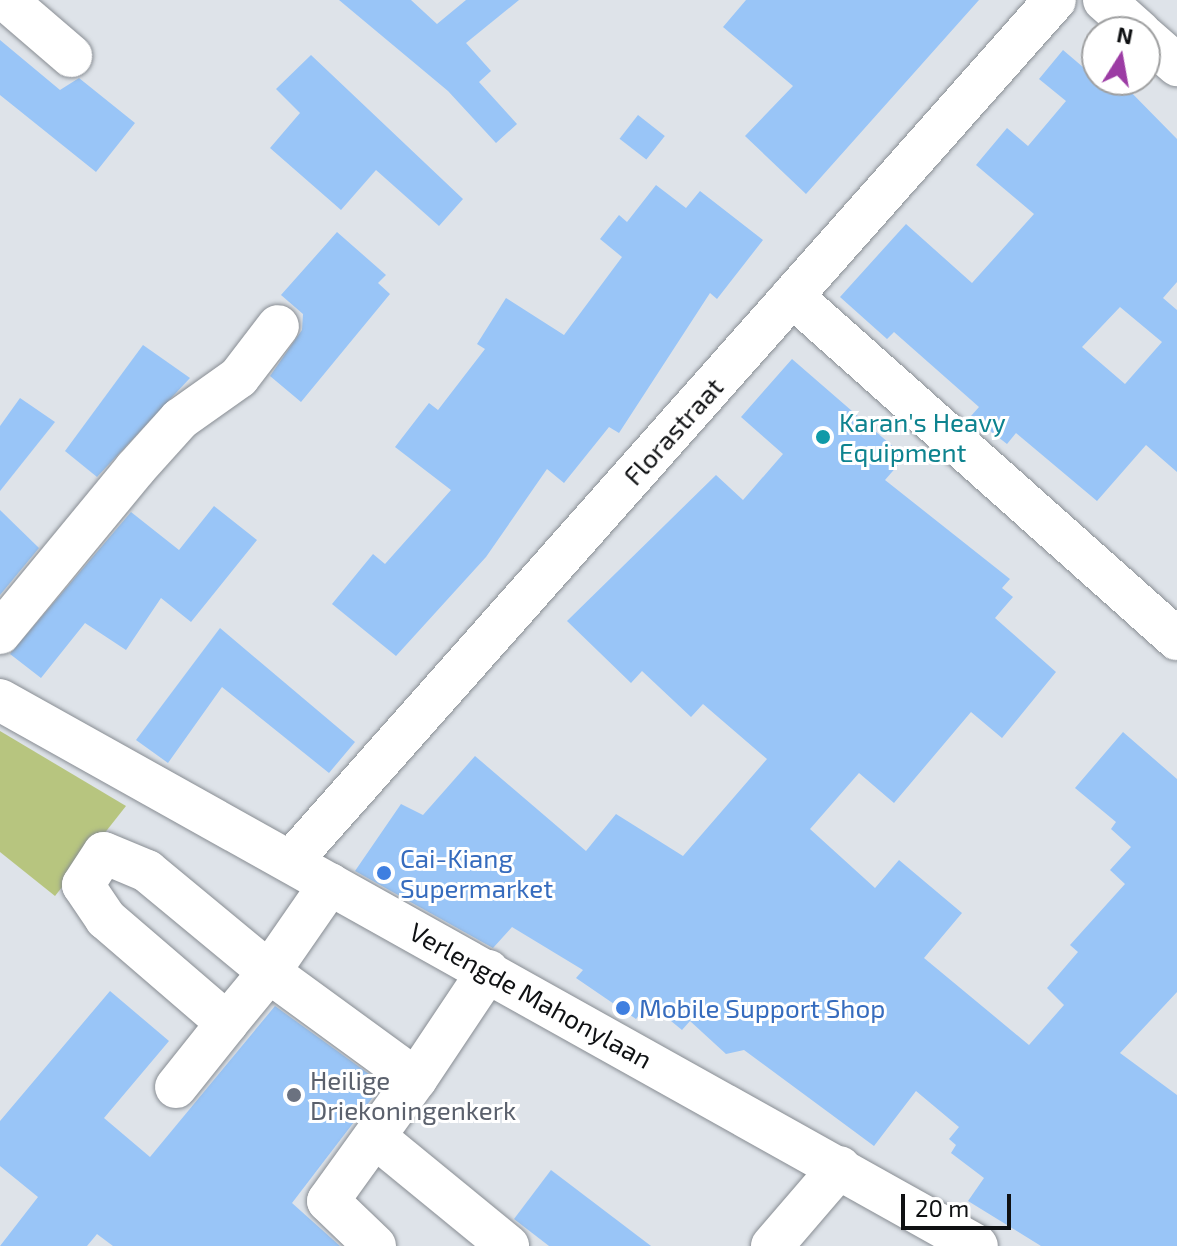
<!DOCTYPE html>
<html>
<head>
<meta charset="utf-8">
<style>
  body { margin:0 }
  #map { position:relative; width:1177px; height:1246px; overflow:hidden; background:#dee3e9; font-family:"Exo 2",sans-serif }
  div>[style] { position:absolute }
  .green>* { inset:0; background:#b7c57f }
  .building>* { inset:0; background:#99c5f7; transform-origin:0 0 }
  .roads { filter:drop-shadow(0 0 2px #888d93) drop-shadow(0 0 2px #888d93) }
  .minor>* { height:42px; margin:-21px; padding:0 21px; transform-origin:21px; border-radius:21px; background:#fff }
  .dots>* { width:22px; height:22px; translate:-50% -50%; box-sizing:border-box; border:4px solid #fff; border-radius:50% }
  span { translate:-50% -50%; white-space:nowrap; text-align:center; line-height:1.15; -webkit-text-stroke:6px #fff; paint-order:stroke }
  .culture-label { font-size:26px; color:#0d838f }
  .left { translate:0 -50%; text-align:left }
  .street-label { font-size:26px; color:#0f1113 }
  .shop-label { font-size:26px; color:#366cbe }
  .worship-label { font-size:26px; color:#5b616d }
  .north { position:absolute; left:1081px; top:16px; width:80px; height:80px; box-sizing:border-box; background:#fff; border:2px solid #9fa0a1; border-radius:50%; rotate:11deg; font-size:22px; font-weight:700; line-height:32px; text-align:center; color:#0f1113 }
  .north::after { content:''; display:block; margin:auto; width:28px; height:36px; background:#9c3ca4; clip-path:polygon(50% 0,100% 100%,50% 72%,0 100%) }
  .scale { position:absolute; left:901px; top:1194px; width:110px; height:36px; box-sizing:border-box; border:4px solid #0f1113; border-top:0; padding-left:10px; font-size:24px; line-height:28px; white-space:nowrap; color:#0f1113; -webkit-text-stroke:6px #fff; paint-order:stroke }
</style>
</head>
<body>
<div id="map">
  <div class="green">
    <div style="clip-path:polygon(0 731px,126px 806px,55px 896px,0 852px)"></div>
  </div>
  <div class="building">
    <div style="clip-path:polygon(339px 0,411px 0,437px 24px,466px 0,519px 0,466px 43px,491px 71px,479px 82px,517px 124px,496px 143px,448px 91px)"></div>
    <div style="clip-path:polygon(746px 0,979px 0,806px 194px,745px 136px,793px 86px,723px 27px)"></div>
    <div style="clip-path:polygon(0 40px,60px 90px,79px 78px,135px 123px,96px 172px,0 95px)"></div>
    <div style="clip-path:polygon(evenodd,1063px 50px,1111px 91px,1120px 81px,1177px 139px,1177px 282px,1163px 298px,1177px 310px,1177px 472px,1146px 445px,1097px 501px,1016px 433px,1007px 444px,971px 416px,979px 407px,894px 332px,887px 339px,840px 297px,906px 224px,972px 283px,1034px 214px,976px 165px,1007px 128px,1028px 146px,1066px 101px,1039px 79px,1063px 50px,1120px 307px,1162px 342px,1125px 384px,1082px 347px,1120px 307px)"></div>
    <div style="clip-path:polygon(311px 55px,463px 199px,439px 226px,376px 170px,341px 210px,270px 148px,300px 113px,276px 89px)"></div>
    <div style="left:638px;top:115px;width:34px;height:30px;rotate:38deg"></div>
    <div style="clip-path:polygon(656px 185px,686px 208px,700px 191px,763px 240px,717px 299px,710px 293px,619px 433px,609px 427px,564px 483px,547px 469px,486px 557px,396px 656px,332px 604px,373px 554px,385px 564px,451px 490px,395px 447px,429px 403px,438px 410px,485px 349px,477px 344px,506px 298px,564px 335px,622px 257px,600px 239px,619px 215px,627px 222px)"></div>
    <div style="clip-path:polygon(337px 232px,386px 275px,378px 283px,390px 294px,301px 402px,270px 376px,302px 330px,303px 314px,281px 295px)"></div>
    <div style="clip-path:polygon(143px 345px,190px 378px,97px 477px,65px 451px)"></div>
    <div style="clip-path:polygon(792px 359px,905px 457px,885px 480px,1010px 579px,1002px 588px,1013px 597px,995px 618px,1056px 672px,1002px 738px,971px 712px,894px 803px,859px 773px,810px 829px,875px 888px,899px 860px,962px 913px,924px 958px,1029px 1045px,1064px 1005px,1047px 988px,1078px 952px,1070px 945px,1125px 884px,1110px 870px,1131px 847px,1111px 829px,1116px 822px,1075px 788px,1123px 732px,1177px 779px,1177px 992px,1120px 1053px,1177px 1095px,1177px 1246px,1041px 1246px,968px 1201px,984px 1178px,951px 1153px,956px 1145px,949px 1139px,959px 1127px,916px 1091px,874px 1146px,744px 1050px,726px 1054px,690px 1021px,682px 1030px,649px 1003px,636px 1019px,576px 978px,583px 970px,512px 927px,493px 948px,355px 871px,401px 804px,423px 815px,475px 756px,586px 851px,616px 814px,683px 856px,767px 759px,703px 704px,691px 717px,642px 671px,631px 683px,567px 621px,716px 475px,743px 500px,783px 454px,741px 417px)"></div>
    <div style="clip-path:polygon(20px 398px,55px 422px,0 491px,0 426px)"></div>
    <div style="clip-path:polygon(214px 506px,257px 540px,191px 622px,161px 598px,126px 650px,85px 623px,41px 678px,10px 654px,131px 512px,179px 550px)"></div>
    <div style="clip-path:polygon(0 510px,39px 548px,0 595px)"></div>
    <div style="clip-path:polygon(220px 628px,355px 742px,329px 773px,222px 687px,168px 763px,136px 740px)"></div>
    <div style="clip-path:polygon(110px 991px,169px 1041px,104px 1118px,150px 1157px,275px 1006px,383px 1084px,292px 1203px,340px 1246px,113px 1246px,97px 1234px,87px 1246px,0 1246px,38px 1197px,0 1166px,0 1121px)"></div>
    <div style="clip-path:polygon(551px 1170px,651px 1246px,549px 1246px,514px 1219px)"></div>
  </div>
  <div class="roads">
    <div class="minor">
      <div style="left:6px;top:0;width:86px;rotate:40.7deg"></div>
      <div style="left:1104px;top:0;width:48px;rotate:41.6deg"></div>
      <div style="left:1145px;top:37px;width:43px;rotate:41.2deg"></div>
      <div style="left:792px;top:296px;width:516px;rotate:41.7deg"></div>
      <div style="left:0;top:633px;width:212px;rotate:-50.5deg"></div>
      <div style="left:135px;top:469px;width:67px;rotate:-48deg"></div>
      <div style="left:180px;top:419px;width:72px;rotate:-35.4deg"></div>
      <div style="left:239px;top:377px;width:64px;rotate:-52.6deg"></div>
      <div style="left:0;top:700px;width:1119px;rotate:29.2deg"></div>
      <div style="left:291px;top:861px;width:1151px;rotate:-48.42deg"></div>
      <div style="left:330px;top:884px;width:107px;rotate:124.7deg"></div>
      <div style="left:269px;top:972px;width:66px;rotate:129.5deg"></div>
      <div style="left:227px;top:1023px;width:160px;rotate:-139.3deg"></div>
      <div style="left:106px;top:919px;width:41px;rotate:-124.1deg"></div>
      <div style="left:83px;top:885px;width:38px;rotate:-57deg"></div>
      <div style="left:104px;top:853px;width:47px;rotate:22.7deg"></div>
      <div style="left:147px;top:871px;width:158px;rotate:39.6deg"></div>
      <div style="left:269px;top:972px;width:182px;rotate:36.1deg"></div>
      <div style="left:416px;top:1079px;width:130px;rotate:-56.3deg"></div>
      <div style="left:176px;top:1087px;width:82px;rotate:-51.4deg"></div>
      <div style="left:375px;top:1137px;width:172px;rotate:39.3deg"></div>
      <div style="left:375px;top:1246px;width:65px;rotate:-136.2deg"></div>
      <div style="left:328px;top:1201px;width:150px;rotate:-54.2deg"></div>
      <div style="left:772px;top:1246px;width:104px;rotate:-49.3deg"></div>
    </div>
  </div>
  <div class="dots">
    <div style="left:823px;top:437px;background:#0f9aa8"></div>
    <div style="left:384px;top:873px;background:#3f7fe0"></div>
    <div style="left:623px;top:1008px;background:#3f7fe0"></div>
    <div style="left:294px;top:1095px;background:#6b7280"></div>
  </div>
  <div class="culture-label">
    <span class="left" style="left:839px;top:437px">Karan's Heavy<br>Equipment</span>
  </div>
  <div class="street-label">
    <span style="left:673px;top:431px;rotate:-48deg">Florastraat</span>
    <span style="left:531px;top:995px;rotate:29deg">Verlengde Mahonylaan</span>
  </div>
  <div class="shop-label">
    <span class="left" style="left:400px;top:873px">Cai-Kiang<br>Supermarket</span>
    <span class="left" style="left:639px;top:1008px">Mobile Support Shop</span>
  </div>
  <div class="worship-label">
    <span class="left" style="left:310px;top:1095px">Heilige<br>Driekoningenkerk</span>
  </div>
  <div class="north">N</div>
  <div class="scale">20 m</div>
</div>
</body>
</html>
